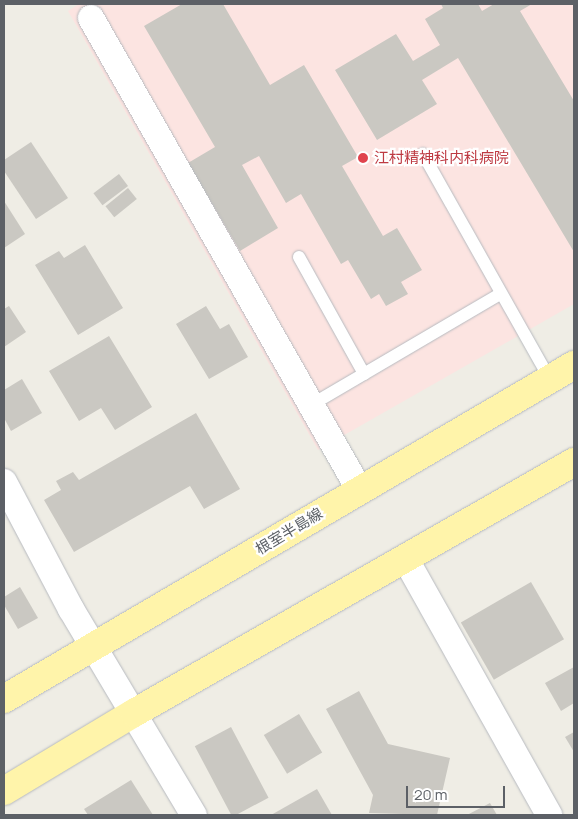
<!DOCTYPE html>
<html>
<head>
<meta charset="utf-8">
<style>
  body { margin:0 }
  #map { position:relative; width:578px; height:819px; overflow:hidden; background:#efede5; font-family:Manrope,"Noto Sans JP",sans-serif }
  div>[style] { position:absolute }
  .medical>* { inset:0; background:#fce4e1 }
  .building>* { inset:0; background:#cac8c2; transform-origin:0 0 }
  .roads { filter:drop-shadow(0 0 1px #b7babf) drop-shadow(0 0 1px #b7babf) }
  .service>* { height:12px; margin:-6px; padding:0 6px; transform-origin:6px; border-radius:6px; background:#fff }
  .minor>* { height:26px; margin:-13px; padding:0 13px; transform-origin:13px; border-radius:13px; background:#fff }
  .primary>* { height:28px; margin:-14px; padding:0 14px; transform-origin:14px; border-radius:14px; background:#fff4aa }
  .dots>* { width:14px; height:14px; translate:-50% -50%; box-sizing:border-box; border:2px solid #fff; border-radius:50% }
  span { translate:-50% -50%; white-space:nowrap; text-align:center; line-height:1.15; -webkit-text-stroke:4.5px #fff; paint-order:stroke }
  .health-label { font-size:15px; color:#be3a42 }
  .left { translate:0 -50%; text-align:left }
  .street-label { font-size:15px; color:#5c6066 }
  .frame { position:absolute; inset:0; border:5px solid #5c6066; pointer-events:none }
  .scale { position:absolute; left:406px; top:786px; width:99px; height:22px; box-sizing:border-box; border:2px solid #5c6066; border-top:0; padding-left:6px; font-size:15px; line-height:18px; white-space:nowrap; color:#5c6066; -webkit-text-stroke:4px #fff; paint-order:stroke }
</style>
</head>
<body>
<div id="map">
  <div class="medical">
    <div style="clip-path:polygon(79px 4px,574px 4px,574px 304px,318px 450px,68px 11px)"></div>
  </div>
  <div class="building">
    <div style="clip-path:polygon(182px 4px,223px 4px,270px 85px,304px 65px,358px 157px,342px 166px,383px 236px,397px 228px,422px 270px,401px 282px,408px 294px,386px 306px,379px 294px,371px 299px,348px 260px,341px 264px,301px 194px,286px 203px,259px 156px,242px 165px,278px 228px,240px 251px,188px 163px,215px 147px,144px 26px)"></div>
    <div style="clip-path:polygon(441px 4px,478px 4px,482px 11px,494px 4px,532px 4px,520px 11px,574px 101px,574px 252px,458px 58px,422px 80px,437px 104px,377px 140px,335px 70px,396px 34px,413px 61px,440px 45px,425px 19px,443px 8px)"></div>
    <div style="clip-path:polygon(31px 142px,68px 198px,36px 219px,4px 171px,4px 160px)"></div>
    <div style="left:119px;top:174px;width:15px;height:32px;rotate:53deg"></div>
    <div style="left:128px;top:188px;width:14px;height:29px;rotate:51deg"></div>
    <div style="clip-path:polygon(4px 201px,25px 234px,4px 248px)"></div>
    <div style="clip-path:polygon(85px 245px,123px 308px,78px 335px,35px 265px,59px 251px,64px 258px)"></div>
    <div style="clip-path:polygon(9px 306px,26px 332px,4px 347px,4px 309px)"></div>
    <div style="clip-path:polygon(206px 306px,220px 329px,229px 324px,248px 357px,209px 379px,176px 324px)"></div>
    <div style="clip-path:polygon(109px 336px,152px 407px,115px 430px,101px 408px,79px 421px,49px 371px)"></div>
    <div style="clip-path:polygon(22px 379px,42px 413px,11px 431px,4px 418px,4px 390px)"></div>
    <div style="clip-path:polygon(196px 413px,240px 489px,204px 509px,190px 486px,74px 552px,44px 500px,61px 490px,56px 481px,73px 472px,79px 480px)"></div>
    <div style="left:531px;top:582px;width:66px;height:81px;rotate:60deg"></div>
    <div style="clip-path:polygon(20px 587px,38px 618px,18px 629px,4px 605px,4px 597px)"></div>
    <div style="clip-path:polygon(574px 667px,574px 703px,561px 711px,545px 683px)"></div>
    <div style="clip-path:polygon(359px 691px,388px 744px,450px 758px,437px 815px,369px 813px,373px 795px,326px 709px)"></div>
    <div style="left:299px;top:714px;width:45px;height:41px;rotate:59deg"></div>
    <div style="left:231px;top:727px;width:80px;height:41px;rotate:62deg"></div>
    <div style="clip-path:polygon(574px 732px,574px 752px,565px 737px)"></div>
    <div style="clip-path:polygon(131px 780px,153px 815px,88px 815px,84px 809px)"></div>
    <div style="clip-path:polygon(317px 789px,332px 815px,271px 815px)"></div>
    <div style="clip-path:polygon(490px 803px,497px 815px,467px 815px)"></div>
  </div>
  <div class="roads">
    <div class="service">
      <div style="left:423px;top:154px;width:257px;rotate:60.6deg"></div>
      <div style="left:299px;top:257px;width:134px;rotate:60.9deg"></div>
      <div style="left:311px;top:405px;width:219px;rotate:-30.4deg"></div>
    </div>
    <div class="minor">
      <div style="left:91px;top:18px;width:542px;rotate:60.36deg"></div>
      <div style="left:4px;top:482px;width:144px;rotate:62.2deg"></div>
      <div style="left:71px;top:609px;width:240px;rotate:59.2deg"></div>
      <div style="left:405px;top:558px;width:295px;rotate:60.7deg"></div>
    </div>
    <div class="primary">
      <div style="left:4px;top:699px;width:661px;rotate:-30.37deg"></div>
      <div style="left:4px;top:791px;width:152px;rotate:-31deg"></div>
      <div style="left:134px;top:713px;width:507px;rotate:-29.7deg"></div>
    </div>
  </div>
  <div class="dots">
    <div style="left:363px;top:158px;background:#e0444e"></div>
  </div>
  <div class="health-label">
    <span class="left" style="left:374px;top:158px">江村精神科内科病院</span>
  </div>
  <div class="street-label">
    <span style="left:289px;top:531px;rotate:-31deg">根室半島線</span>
  </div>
  <div class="frame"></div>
  <div class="scale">20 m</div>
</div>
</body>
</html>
